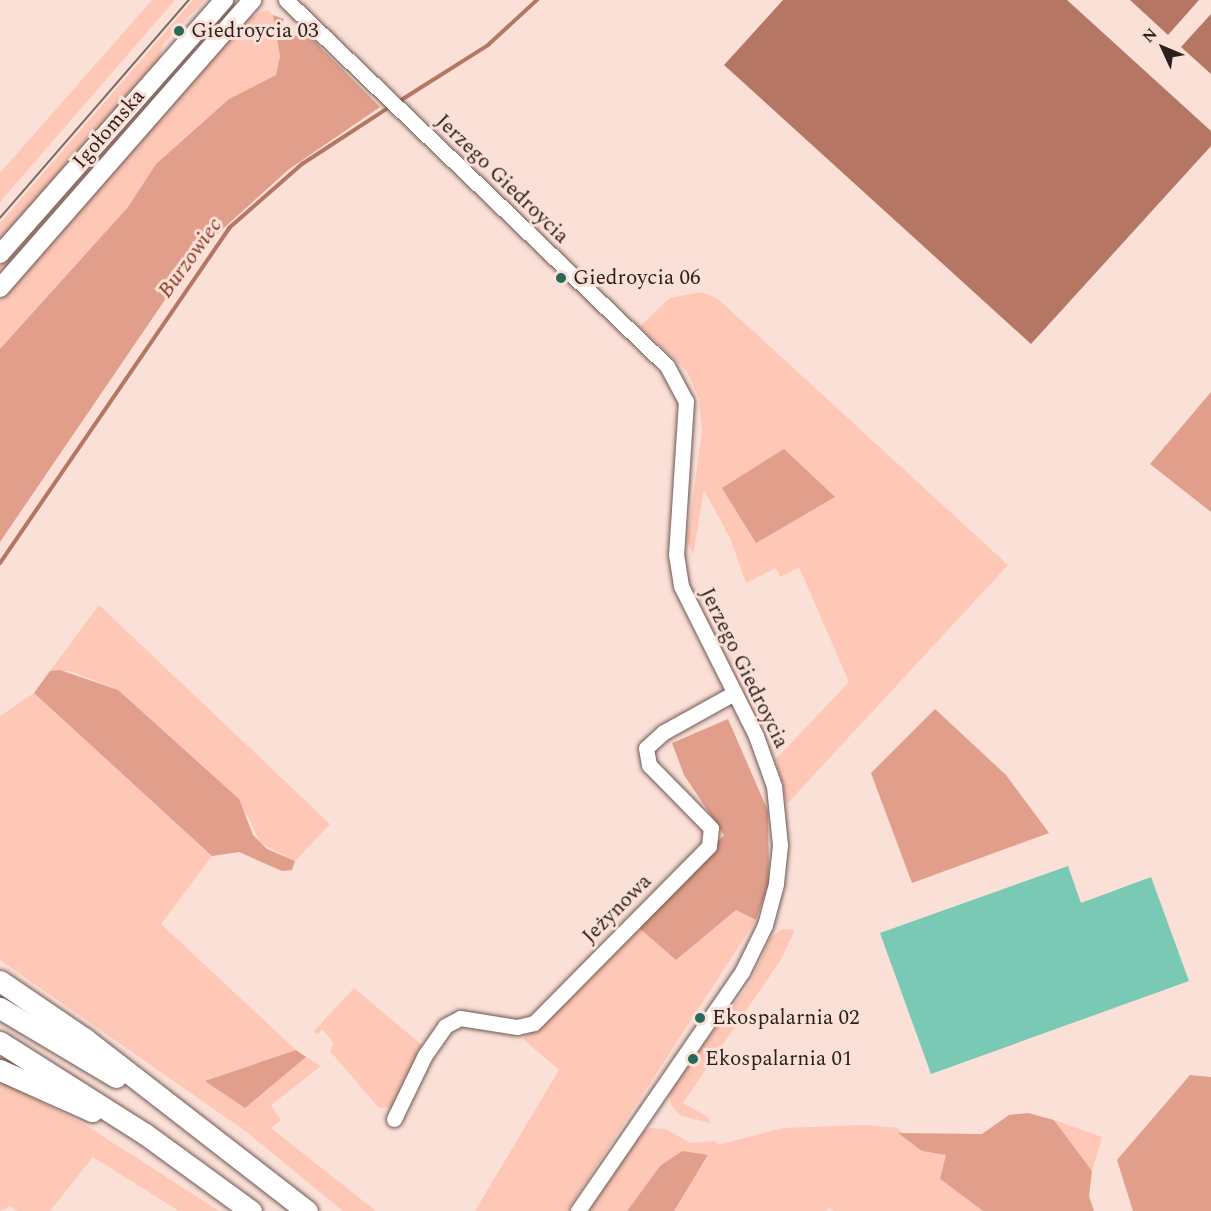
<!DOCTYPE html>
<html>
<head>
<meta charset="utf-8">
<style>
  body { margin:0 }
  #map { position:relative; width:1211px; height:1211px; overflow:hidden; background:#fbe0d7; font-family:Spectral,serif }
  div>[style] { position:absolute }
  .green>* { inset:0; background:#fec7b6 }
  .forest>* { inset:0; background:#e19e8a }
  .water>* { inset:0; background:#b67664 }
  .stream>* { height:4px; margin:-2px; padding:0 2px; transform-origin:2px; border-radius:2px; background:#b67664 }
  .building>* { inset:0; background:#79c9b4 }
  .roads { filter:drop-shadow(0 0 2px #6f5852) drop-shadow(0 0 2px #6f5852) }
  .minor>* { height:15px; margin:-7.5px; padding:0 7.5px; transform-origin:7.5px; border-radius:7.5px; background:#fff }
  .major>* { height:18px; margin:-9px; padding:0 9px; transform-origin:9px; border-radius:9px; background:#fff }
  .highway>* { height:21px; margin:-10.5px; padding:0 10.5px; transform-origin:10.5px; border-radius:10.5px; background:#fff }
  .tram>* { height:1.5px; margin:-0.75px; padding:0 0.75px; transform-origin:0.75px; border-radius:0.75px; background:#7a6a65 }
  .dots>* { width:16px; height:16px; translate:-50% -50%; box-sizing:border-box; border:3px solid #fbe0d7; border-radius:50% }
  span { translate:-50% -50%; white-space:nowrap; text-align:center; line-height:1.15; -webkit-text-stroke:6px #fbe0d7; paint-order:stroke }
  .poi-label { font-size:21px; color:#2a201e }
  .left { translate:0 -50%; text-align:left }
  .street-label { font-size:21px; color:#2a201e }
  .water-label { font-size:22px; color:#85361e; font-style:italic }
  .north { position:absolute; left:1133px; top:18px; width:60px; height:60px; -webkit-text-stroke:4px #fbe0d7; paint-order:stroke; rotate:314deg; font-size:16px; font-weight:700; line-height:24px; text-align:center; color:#2a201e }
  .north::after { content:''; display:block; margin:auto; width:21px; height:27px; background:#2a201e; clip-path:polygon(50% 0,100% 100%,50% 72%,0 100%) }
</style>
</head>
<body>
<div id="map">
  <div class="green">
    <div style="clip-path:polygon(152px 0,175px 0,0 202px,0 173px)"></div>
    <div style="clip-path:polygon(193px 0,205px 0,163px 44px,158px 64px,0 244px,0 223px)"></div>
    <div style="clip-path:polygon(267px 10px,273px 15px,280px 56px,276px 75px,229px 99px,156px 164px,128px 207px,0 349px,0 299px,248px 18px)"></div>
    <div style="clip-path:polygon(180px 62px,147px 112px,0 279px,0 265px)"></div>
    <div style="clip-path:polygon(evenodd,702px 292px,718px 299px,1008px 565px,787px 804px,776px 759px,849px 682px,799px 567px,780px 577px,776px 568px,746px 583px,730px 538px,704px 490px,693px 554px,687px 540px,702px 431px,699px 399px,687px 371px,640px 326px,670px 298px,702px 292px,834px 498px,756px 542px,749px 527px,834px 498px)"></div>
    <div style="clip-path:polygon(99px 605px,330px 824px,295px 861px,260px 843px,248px 816px,118px 690px,70px 671px,50px 671px)"></div>
    <div style="clip-path:polygon(34px 693px,212px 856px,161px 924px,296px 1050px,206px 1081px,245px 1108px,306px 1057px,321px 1066px,271px 1105px,281px 1120px,271px 1128px,376px 1211px,343px 1211px,248px 1133px,0 960px,0 716px)"></div>
    <div style="clip-path:polygon(736px 910px,756px 920px,567px 1211px,475px 1211px,559px 1070px,523px 1039px,639px 928px,676px 960px)"></div>
    <div style="clip-path:polygon(782px 929px,795px 930px,780px 961px,683px 1103px,708px 1117px,710px 1123px,681px 1116px,671px 1105px,669px 1090px,751px 982px,770px 939px)"></div>
    <div style="clip-path:polygon(354px 988px,423px 1046px,395px 1107px,379px 1108px,330px 1051px,334px 1043px,323px 1030px,317px 1034px,314px 1031px)"></div>
    <div style="clip-path:polygon(0 1080px,87px 1126px,219px 1211px,179px 1211px,93px 1157px,50px 1211px,17px 1211px,11px 1206px,0 1211px)"></div>
    <div style="clip-path:polygon(1054px 1120px,1102px 1137px,1092px 1171px)"></div>
    <div style="clip-path:polygon(866px 1125px,897px 1128px,922px 1151px,947px 1155px,940px 1179px,983px 1211px,834px 1211px,828px 1207px,827px 1211px,674px 1211px,708px 1156px,660px 1166px,627px 1211px,589px 1211px,642px 1132px,651px 1128px,666px 1129px,690px 1143px,716px 1141px,717px 1145px,783px 1128px)"></div>
  </div>
  <div class="forest">
    <div style="clip-path:polygon(273px 15px,284px 19px,281px 25px,293px 38px,302px 29px,380px 107px,288px 170px,216px 235px,171px 291px,0 542px,0 349px,128px 207px,156px 164px,229px 99px,276px 75px,280px 56px)"></div>
    <div style="clip-path:polygon(1211px 392px,1211px 512px,1150px 464px)"></div>
    <div style="clip-path:polygon(784px 449px,835px 497px,756px 543px,722px 488px)"></div>
    <div style="clip-path:polygon(60px 670px,118px 690px,239px 799px,253px 835px,267px 849px,295px 861px,292px 870px,282px 871px,239px 852px,212px 856px,34px 693px,50px 671px)"></div>
    <div style="clip-path:polygon(935px 709px,1006px 775px,1049px 833px,912px 883px,871px 773px)"></div>
    <div style="clip-path:polygon(728px 719px,768px 811px,769px 882px,756px 920px,736px 910px,676px 960px,639px 928px,724px 835px,684px 775px,672px 743px)"></div>
    <div style="clip-path:polygon(296px 1050px,306px 1057px,245px 1108px,205px 1081px)"></div>
    <div style="clip-path:polygon(1190px 1075px,1211px 1077px,1211px 1211px,1133px 1211px,1117px 1160px)"></div>
    <div style="clip-path:polygon(1028px 1113px,1054px 1120px,1092px 1171px,1089px 1196px,1094px 1211px,983px 1211px,940px 1179px,946px 1155px,922px 1151px,898px 1133px,982px 1134px,1009px 1115px)"></div>
    <div style="clip-path:polygon(682px 1151px,708px 1155px,674px 1211px,627px 1211px,660px 1166px)"></div>
  </div>
  <div class="water">
    <div style="clip-path:polygon(783px 0,1067px 0,1211px 131px,1211px 146px,1031px 344px,724px 65px)"></div>
    <div style="clip-path:polygon(1130px 0,1199px 0,1168px 35px)"></div>
    <div style="clip-path:polygon(1211px 14px,1211px 74px,1181px 47px)"></div>
  </div>
  <div class="stream">
    <div style="left:398px;top:102px;width:107px;rotate:-32.3deg"></div>
    <div style="left:488px;top:45px;width:67px;rotate:-42.6deg"></div>
    <div style="left:0;top:563px;width:406px;rotate:-55.6deg"></div>
    <div style="left:229px;top:228px;width:97px;rotate:-41.2deg"></div>
    <div style="left:302px;top:164px;width:106px;rotate:-33.1deg"></div>
  </div>
  <div class="building">
    <div style="clip-path:polygon(1068px 866px,1081px 903px,1151px 877px,1189px 981px,931px 1074px,880px 933px)"></div>
  </div>
  <div class="roads">
    <div class="minor">
      <div style="left:286px;top:0;width:528px;rotate:43.85deg"></div>
      <div style="left:667px;top:366px;width:40px;rotate:62deg"></div>
      <div style="left:686px;top:401px;width:153px;rotate:93.7deg"></div>
      <div style="left:676px;top:554px;width:32px;rotate:81deg"></div>
      <div style="left:681px;top:586px;width:168px;rotate:63.4deg"></div>
      <div style="left:756px;top:736px;width:53px;rotate:70.2deg"></div>
      <div style="left:774px;top:786px;width:59px;rotate:84.2deg"></div>
      <div style="left:780px;top:845px;width:39px;rotate:96deg"></div>
      <div style="left:776px;top:884px;width:42px;rotate:105deg"></div>
      <div style="left:765px;top:925px;width:52px;rotate:116.1deg"></div>
      <div style="left:742px;top:972px;width:290px;rotate:124.5deg"></div>
      <div style="left:394px;top:1119px;width:71px;rotate:-64.2deg"></div>
      <div style="left:425px;top:1055px;width:35px;rotate:-55deg"></div>
      <div style="left:445px;top:1026px;width:17px;rotate:-28deg"></div>
      <div style="left:460px;top:1018px;width:58px;rotate:9deg"></div>
      <div style="left:517px;top:1027px;width:17px;rotate:-13deg"></div>
      <div style="left:534px;top:1023px;width:249px;rotate:-45.3deg"></div>
      <div style="left:709px;top:846px;width:18px;rotate:-84deg"></div>
      <div style="left:711px;top:828px;width:88px;rotate:-134.5deg"></div>
      <div style="left:649px;top:765px;width:17px;rotate:-100deg"></div>
      <div style="left:646px;top:748px;width:24px;rotate:-42deg"></div>
      <div style="left:664px;top:732px;width:80px;rotate:-29.1deg"></div>
    </div>
    <div class="major">
      <div style="left:0;top:254px;width:339px;rotate:-48.6deg"></div>
      <div style="left:0;top:288px;width:383px;rotate:-48.8deg"></div>
    </div>
    <div class="highway">
      <div style="left:0;top:981px;width:103px;rotate:34.3deg"></div>
      <div style="left:85px;top:1039px;width:281px;rotate:37.8deg"></div>
      <div style="left:0;top:1008px;width:135px;rotate:30.7deg"></div>
      <div style="left:0;top:1042px;width:172px;rotate:32.4deg"></div>
      <div style="left:145px;top:1134px;width:131px;rotate:36deg"></div>
      <div style="left:0;top:1070px;width:101px;rotate:24deg"></div>
    </div>
  </div>
  <div class="tram">
    <div style="left:0;top:218px;width:289px;rotate:-49.1deg"></div>
  </div>
  <div class="dots">
    <div style="left:179px;top:31px;background:#276a5a"></div>
    <div style="left:561px;top:278px;background:#276a5a"></div>
    <div style="left:700px;top:1018px;background:#276a5a"></div>
    <div style="left:693px;top:1059px;background:#276a5a"></div>
  </div>
  <div class="poi-label">
    <span class="left" style="left:191px;top:31px">Giedroycia 03</span>
    <span class="left" style="left:573px;top:278px">Giedroycia 06</span>
    <span class="left" style="left:712px;top:1018px">Ekospalarnia 02</span>
    <span class="left" style="left:705px;top:1059px">Ekospalarnia 01</span>
  </div>
  <div class="street-label">
    <span style="left:109px;top:129px;rotate:-49deg">Igołomska</span>
    <span style="left:502px;top:179px;rotate:44deg">Jerzego Giedroycia</span>
    <span style="left:744px;top:668px;rotate:64deg">Jerzego Giedroycia</span>
    <span style="left:617px;top:909px;rotate:-45deg">Jeżynowa</span>
  </div>
  <div class="water-label">
    <span style="left:190px;top:258px;rotate:-54deg">Burzowiec</span>
  </div>
  <div class="north">N</div>
</div>
</body>
</html>
